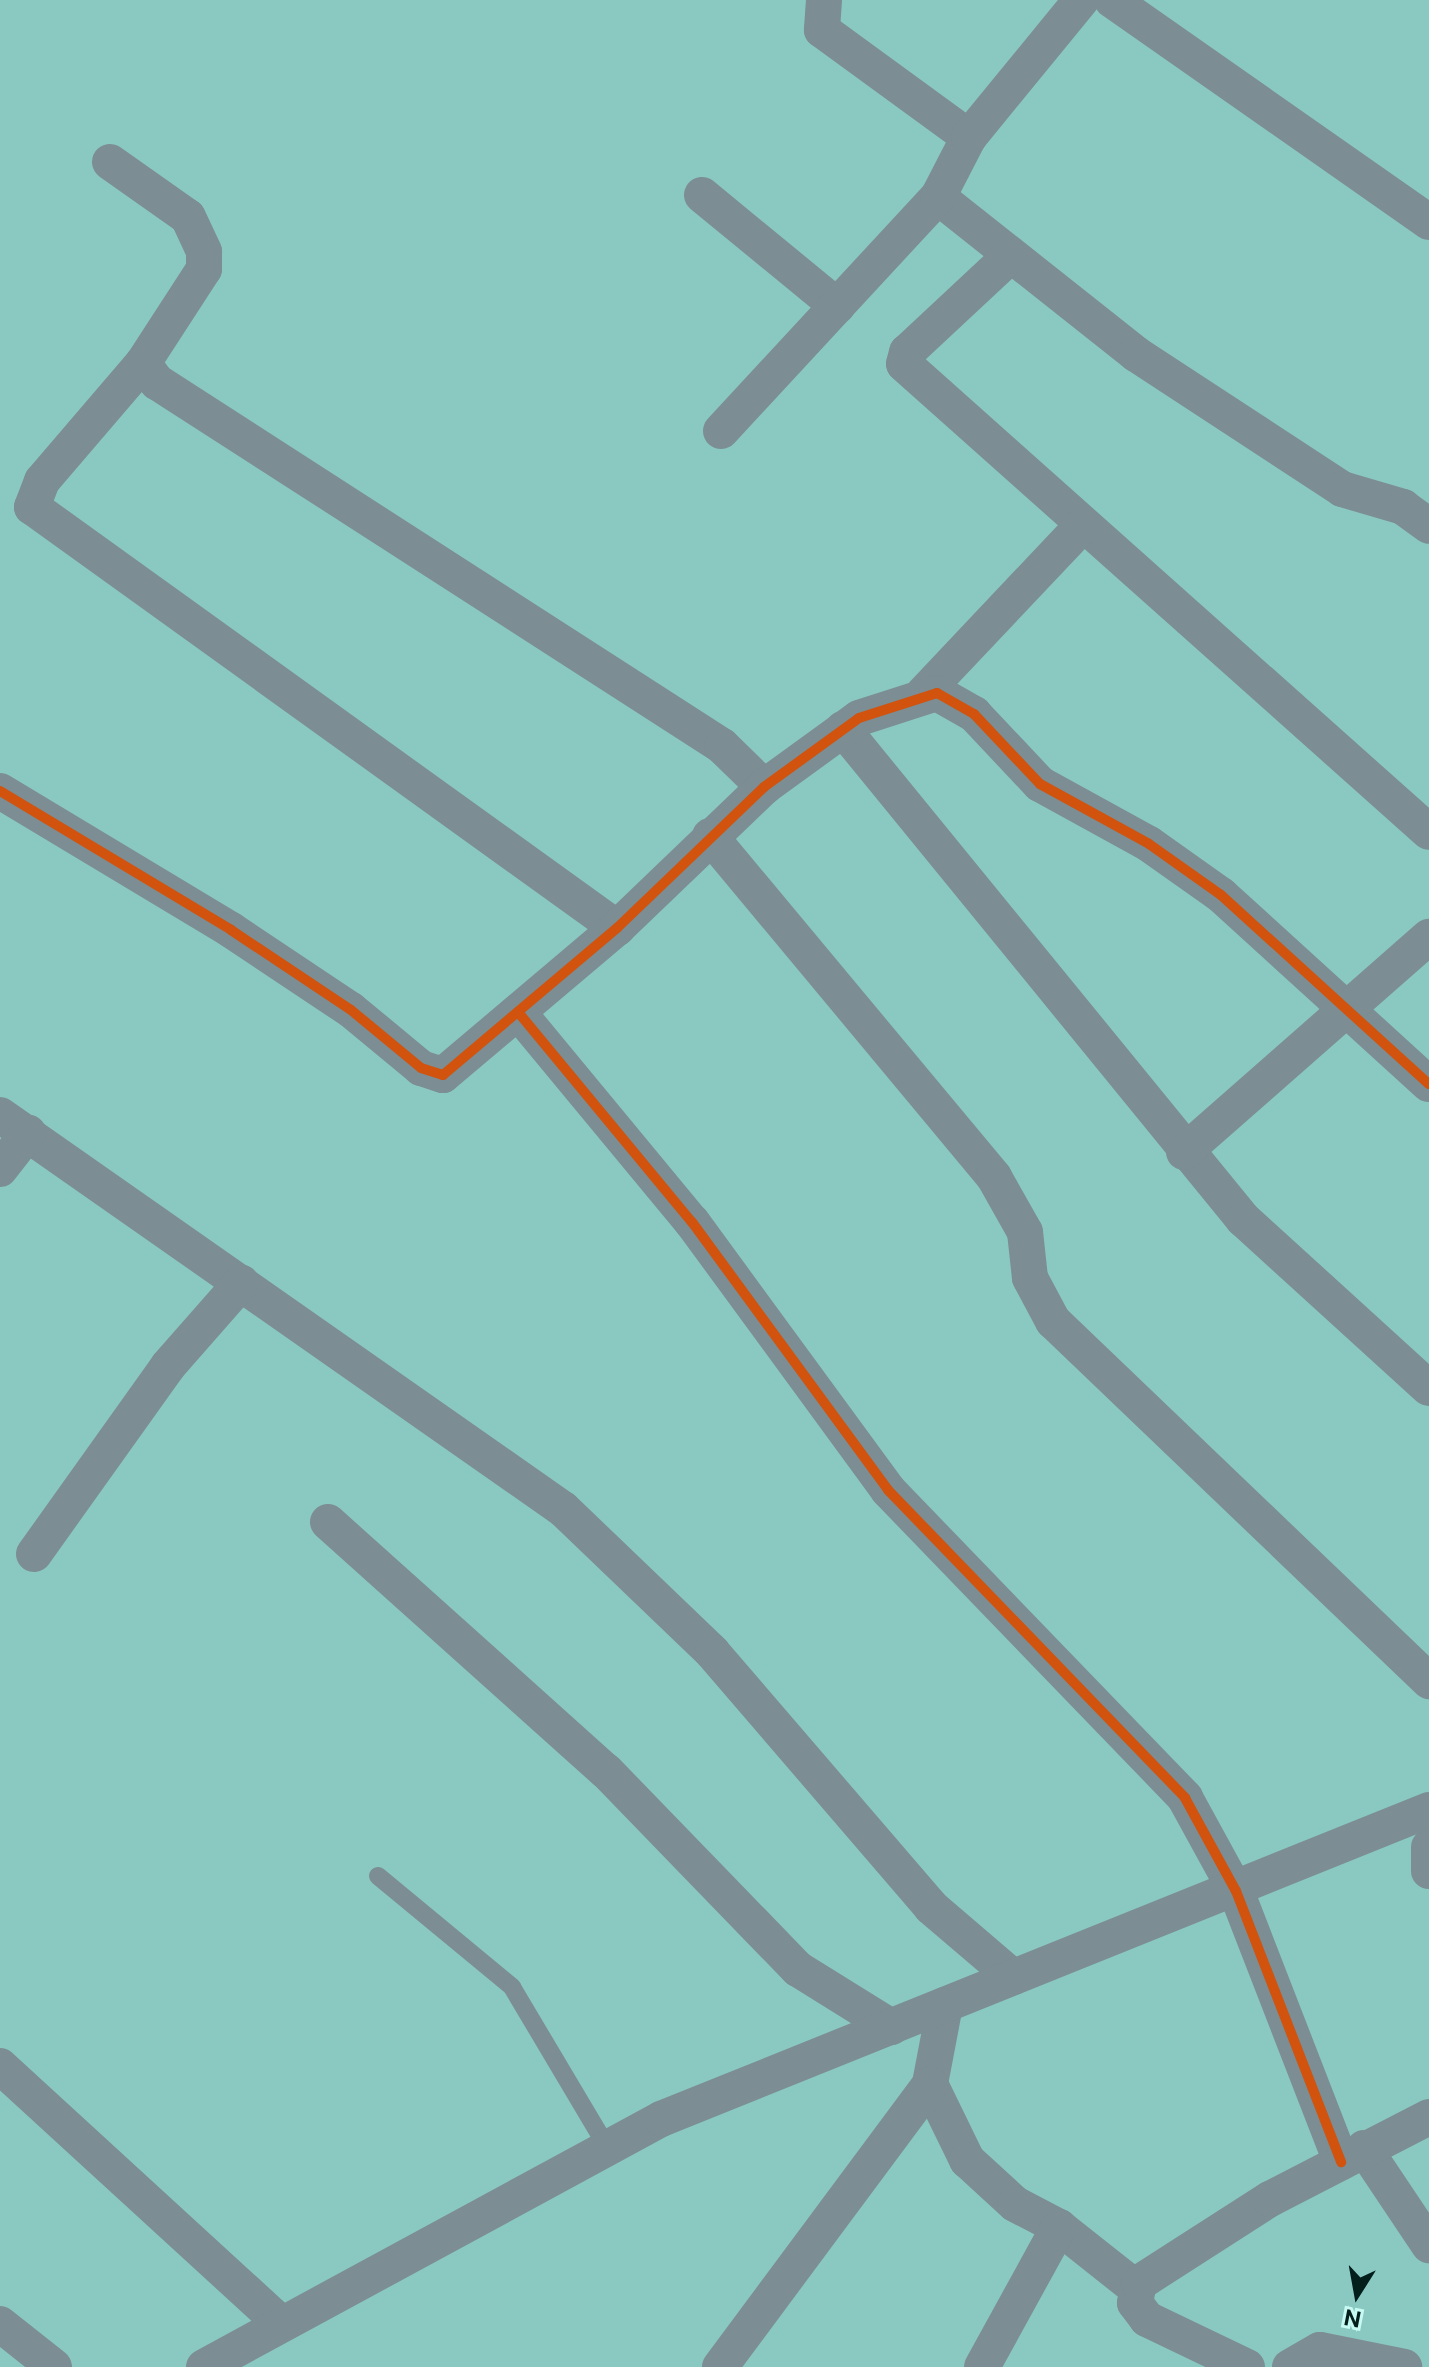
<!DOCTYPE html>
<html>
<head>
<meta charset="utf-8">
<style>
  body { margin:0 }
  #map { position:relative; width:1429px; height:2367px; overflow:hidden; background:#8ac8c2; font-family:"Public Sans",sans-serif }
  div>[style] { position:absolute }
  .service>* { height:18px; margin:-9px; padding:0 9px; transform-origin:9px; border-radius:9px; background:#7c8d93 }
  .minor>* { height:36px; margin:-18px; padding:0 18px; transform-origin:18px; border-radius:18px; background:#7c8d93 }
  .cycleway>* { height:10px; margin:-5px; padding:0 5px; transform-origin:5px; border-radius:5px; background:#d1530e }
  span { translate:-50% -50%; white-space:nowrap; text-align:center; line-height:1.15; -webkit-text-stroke:8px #c6faf3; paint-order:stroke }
  .north { position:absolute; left:1317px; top:2255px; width:80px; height:80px; -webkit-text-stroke:6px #c6faf3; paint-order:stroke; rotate:191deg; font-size:22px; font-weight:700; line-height:32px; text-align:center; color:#041e1c }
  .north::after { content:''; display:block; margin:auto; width:28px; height:36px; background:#041e1c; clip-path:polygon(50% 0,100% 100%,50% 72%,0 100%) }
</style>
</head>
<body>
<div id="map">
  <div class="service">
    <div style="left:378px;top:1876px;width:174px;rotate:39.6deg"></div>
    <div style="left:512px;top:1987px;width:186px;rotate:59.3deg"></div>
  </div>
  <div class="minor">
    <div style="left:824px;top:0;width:30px;rotate:94deg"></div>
    <div style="left:822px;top:30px;width:182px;rotate:36.1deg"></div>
    <div style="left:1112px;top:0;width:387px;rotate:35deg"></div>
    <div style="left:110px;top:162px;width:95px;rotate:35.2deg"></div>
    <div style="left:188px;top:217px;width:38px;rotate:65deg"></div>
    <div style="left:204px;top:252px;width:17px;rotate:90deg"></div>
    <div style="left:204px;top:269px;width:112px;rotate:123deg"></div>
    <div style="left:143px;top:363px;width:24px;rotate:54deg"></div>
    <div style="left:157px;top:382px;width:672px;rotate:32.79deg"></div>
    <div style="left:722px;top:746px;width:59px;rotate:44.3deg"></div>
    <div style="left:702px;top:195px;width:175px;rotate:39.4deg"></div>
    <div style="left:938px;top:197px;width:253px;rotate:38.4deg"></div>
    <div style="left:1136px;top:354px;width:246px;rotate:33.2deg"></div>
    <div style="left:1342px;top:489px;width:64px;rotate:16.4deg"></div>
    <div style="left:1403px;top:507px;width:32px;rotate:36deg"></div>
    <div style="left:1009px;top:257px;width:139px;rotate:137deg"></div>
    <div style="left:907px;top:352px;width:12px;rotate:104deg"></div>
    <div style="left:904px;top:364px;width:703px;rotate:41.71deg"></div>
    <div style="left:143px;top:363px;width:155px;rotate:130.6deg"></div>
    <div style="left:42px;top:481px;width:28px;rotate:111deg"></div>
    <div style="left:32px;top:507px;width:721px;rotate:35.74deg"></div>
    <div style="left:721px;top:431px;width:319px;rotate:-47.2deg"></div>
    <div style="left:938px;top:197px;width:68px;rotate:-62.7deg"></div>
    <div style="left:969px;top:137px;width:177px;rotate:-50.7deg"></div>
    <div style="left:923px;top:694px;width:230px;rotate:-46.6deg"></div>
    <div style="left:843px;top:729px;width:633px;rotate:50.77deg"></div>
    <div style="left:1243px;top:1219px;width:251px;rotate:42.3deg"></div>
    <div style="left:0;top:791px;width:270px;rotate:31deg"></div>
    <div style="left:231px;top:930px;width:144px;rotate:33.7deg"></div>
    <div style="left:351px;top:1010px;width:91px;rotate:39.6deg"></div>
    <div style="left:421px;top:1068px;width:23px;rotate:18deg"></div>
    <div style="left:443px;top:1075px;width:228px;rotate:-40.2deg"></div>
    <div style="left:617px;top:928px;width:204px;rotate:-43.8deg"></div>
    <div style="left:764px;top:787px;width:117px;rotate:-36deg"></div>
    <div style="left:859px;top:718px;width:82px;rotate:-17.8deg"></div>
    <div style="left:937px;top:693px;width:43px;rotate:29.6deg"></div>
    <div style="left:974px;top:714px;width:96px;rotate:46.7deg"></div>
    <div style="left:1040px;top:784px;width:124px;rotate:28.8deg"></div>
    <div style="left:1149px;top:844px;width:88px;rotate:35.3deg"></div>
    <div style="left:1221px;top:895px;width:281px;rotate:42.3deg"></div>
    <div style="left:710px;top:836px;width:444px;rotate:50.2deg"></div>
    <div style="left:994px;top:1177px;width:63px;rotate:60.6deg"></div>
    <div style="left:1025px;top:1232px;width:46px;rotate:83.8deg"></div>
    <div style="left:1030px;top:1278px;width:49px;rotate:61.9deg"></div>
    <div style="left:1053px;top:1321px;width:521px;rotate:43.75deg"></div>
    <div style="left:518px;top:1012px;width:273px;rotate:50.4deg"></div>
    <div style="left:692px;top:1222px;width:332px;rotate:53.8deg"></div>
    <div style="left:888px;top:1490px;width:428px;rotate:46deg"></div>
    <div style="left:1185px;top:1798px;width:106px;rotate:61.3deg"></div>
    <div style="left:1236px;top:1891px;width:291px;rotate:68.8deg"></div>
    <div style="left:0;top:1115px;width:687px;rotate:34.99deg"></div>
    <div style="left:563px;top:1509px;width:207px;rotate:43.8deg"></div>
    <div style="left:712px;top:1652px;width:336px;rotate:49.3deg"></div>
    <div style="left:931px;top:1907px;width:108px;rotate:40.5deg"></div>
    <div style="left:1184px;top:1152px;width:326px;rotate:-41.3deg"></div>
    <div style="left:0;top:1169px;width:46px;rotate:-52.1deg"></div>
    <div style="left:328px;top:1522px;width:373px;rotate:41.9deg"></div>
    <div style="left:606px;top:1771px;width:276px;rotate:45.9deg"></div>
    <div style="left:798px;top:1969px;width:110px;rotate:31.9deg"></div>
    <div style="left:34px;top:1554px;width:231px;rotate:-54.5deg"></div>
    <div style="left:168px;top:1366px;width:111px;rotate:-48.7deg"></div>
    <div style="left:1429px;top:1847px;width:24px;rotate:90deg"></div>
    <div style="left:945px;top:2005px;width:80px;rotate:100.8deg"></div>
    <div style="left:930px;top:2084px;width:85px;rotate:64deg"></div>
    <div style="left:967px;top:2160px;width:65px;rotate:42.5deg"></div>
    <div style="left:1015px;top:2204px;width:50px;rotate:27.6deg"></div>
    <div style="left:1059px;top:2227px;width:98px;rotate:38.4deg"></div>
    <div style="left:0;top:2066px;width:379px;rotate:42.5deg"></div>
    <div style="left:1364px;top:2148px;width:117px;rotate:56.2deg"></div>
    <div style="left:0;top:2324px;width:69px;rotate:38.5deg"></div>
    <div style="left:204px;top:2367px;width:520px;rotate:-28.49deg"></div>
    <div style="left:661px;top:2119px;width:828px;rotate:-21.92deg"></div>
    <div style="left:720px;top:2367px;width:352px;rotate:-53.4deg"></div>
    <div style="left:982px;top:2367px;width:160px;rotate:-61.2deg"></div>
    <div style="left:1247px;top:2367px;width:111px;rotate:-154.4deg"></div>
    <div style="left:1147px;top:2319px;width:20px;rotate:-127deg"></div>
    <div style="left:1135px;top:2303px;width:20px;rotate:-79deg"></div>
    <div style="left:1139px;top:2283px;width:156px;rotate:-32.7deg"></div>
    <div style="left:1270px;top:2199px;width:179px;rotate:-27.3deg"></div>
    <div style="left:1290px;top:2367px;width:34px;rotate:-30deg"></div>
    <div style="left:1320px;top:2350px;width:86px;rotate:11.4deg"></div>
  </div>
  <div class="cycleway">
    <div style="left:0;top:791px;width:270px;rotate:31deg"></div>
    <div style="left:231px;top:930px;width:144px;rotate:33.7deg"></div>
    <div style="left:351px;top:1010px;width:91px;rotate:39.6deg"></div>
    <div style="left:421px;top:1068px;width:23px;rotate:18deg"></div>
    <div style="left:443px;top:1075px;width:228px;rotate:-40.2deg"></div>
    <div style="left:617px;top:928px;width:204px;rotate:-43.8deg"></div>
    <div style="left:764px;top:787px;width:117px;rotate:-36deg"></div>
    <div style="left:859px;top:718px;width:82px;rotate:-17.8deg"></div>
    <div style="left:937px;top:693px;width:43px;rotate:29.6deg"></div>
    <div style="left:974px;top:714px;width:96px;rotate:46.7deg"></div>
    <div style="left:1040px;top:784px;width:124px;rotate:28.8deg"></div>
    <div style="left:1149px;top:844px;width:88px;rotate:35.3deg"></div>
    <div style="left:1221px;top:895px;width:281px;rotate:42.3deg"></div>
    <div style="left:518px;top:1012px;width:273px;rotate:50.4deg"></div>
    <div style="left:692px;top:1222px;width:332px;rotate:53.8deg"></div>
    <div style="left:888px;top:1490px;width:428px;rotate:46deg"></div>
    <div style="left:1185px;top:1798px;width:106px;rotate:61.3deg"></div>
    <div style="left:1236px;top:1891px;width:291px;rotate:68.8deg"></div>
  </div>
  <div class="north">N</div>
</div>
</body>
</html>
